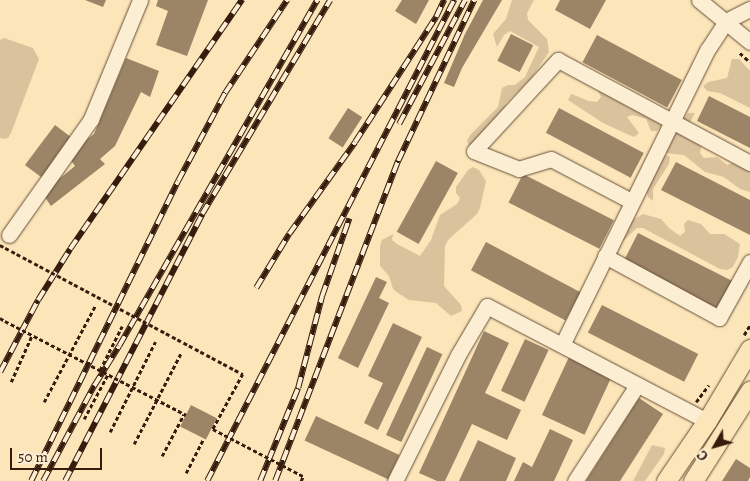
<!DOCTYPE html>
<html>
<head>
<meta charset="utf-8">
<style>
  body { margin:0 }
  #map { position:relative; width:750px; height:481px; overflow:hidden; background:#fbe5b9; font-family:Alegreya,serif }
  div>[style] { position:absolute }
  .green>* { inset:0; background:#dac39c }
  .building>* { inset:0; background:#9c8566; transform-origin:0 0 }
  .path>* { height:2.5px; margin-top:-1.25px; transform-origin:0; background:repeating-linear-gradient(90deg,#361c0d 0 4px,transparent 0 6.5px) }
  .roads { filter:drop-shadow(0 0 1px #674e38) drop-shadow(0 0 1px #674e38) }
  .minor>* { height:15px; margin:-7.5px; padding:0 7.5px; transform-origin:7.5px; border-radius:7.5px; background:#fceed2 }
  .major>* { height:19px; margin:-9.5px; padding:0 9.5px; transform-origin:9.5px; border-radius:9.5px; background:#fbe5b9 }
  .rail>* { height:5.5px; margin-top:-2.75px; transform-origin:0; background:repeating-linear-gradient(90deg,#fceed2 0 11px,#361c0d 0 22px); box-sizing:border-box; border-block:1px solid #361c0d }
  .path-bridge>* { height:2.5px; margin-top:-1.25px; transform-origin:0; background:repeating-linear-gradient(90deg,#361c0d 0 4px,transparent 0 6.5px) }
  span { translate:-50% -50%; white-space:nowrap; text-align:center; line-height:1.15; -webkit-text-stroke:4px #fceed2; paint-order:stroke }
  .north { position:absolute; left:690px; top:421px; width:50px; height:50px; -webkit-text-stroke:4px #fceed2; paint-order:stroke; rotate:232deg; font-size:14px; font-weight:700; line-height:20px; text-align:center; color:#361c0d }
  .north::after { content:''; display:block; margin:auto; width:18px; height:22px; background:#361c0d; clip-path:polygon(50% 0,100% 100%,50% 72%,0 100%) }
  .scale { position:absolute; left:10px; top:448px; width:92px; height:22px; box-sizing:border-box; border:2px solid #361c0d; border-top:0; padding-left:6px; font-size:15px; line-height:18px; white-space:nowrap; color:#361c0d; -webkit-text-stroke:4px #fceed2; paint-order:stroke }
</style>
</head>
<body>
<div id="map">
  <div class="green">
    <div style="clip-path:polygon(512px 0,534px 0,527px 13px,528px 20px,547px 39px,549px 52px,530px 80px,506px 103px,494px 138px,469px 146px,467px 140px,471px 134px,498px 107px,502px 88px,508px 85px,515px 85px,525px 77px,539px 47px,510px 31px,504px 35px,497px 47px,493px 34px,506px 19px)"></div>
    <div style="clip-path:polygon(4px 38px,33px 48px,39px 59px,11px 133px,8px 138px,3px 139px,0 138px,0 40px)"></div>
    <div style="clip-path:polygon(732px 59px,739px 59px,750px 71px,750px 108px,720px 93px,707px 91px,703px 86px,708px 82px,727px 78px)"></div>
    <div style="clip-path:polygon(599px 85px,659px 119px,661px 126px,657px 131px,651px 131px,646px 119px,633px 115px,627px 117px,639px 133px,634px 137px,627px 134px,603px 123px,568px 100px,571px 94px,589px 101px,597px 102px,601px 97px,598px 91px)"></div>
    <div style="clip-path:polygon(688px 113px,695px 113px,689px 124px,708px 145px,701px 147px,700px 153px,704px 158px,717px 157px,727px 165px,734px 162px,736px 149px,750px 155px,750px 192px,740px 189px,724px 177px,705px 172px,684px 155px,664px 153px,675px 130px)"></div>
    <div style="clip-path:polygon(667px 155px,670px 157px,669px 164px,653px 189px,653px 201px,648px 197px,645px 186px,661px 158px)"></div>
    <div style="clip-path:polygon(473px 167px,479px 170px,486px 181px,480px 208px,477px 214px,448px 240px,445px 246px,444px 286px,461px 305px,462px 311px,451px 316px,436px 303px,409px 300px,398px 293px,393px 289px,389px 276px,380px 266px,380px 246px,382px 240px,393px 234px,392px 240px,397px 244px,420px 256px,431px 240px,440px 215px,457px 204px,460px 198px,456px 193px,456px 187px,468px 170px)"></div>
    <div style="clip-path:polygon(643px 214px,661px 219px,669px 228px,680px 236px,685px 232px,684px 224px,688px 220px,701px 224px,710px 234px,724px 234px,740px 244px,738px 257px,733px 267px,727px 270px,720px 269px,643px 228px,637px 228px,623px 241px,616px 243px,631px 221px)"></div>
    <div style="clip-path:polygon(652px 445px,665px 448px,664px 454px,645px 481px,633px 481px)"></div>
  </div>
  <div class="building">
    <div style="clip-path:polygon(85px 0,106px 0,103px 7px)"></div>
    <div style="clip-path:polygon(158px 0,208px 0,187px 56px,156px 45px,168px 11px,156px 6px)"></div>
    <div style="clip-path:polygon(402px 0,429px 0,416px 24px,395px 11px)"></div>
    <div style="clip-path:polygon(483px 0,502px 0,462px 68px,454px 87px,444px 83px,465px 34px)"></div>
    <div style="clip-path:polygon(560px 0,606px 0,590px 29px,555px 10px)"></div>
    <div style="left:511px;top:34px;width:25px;height:30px;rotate:27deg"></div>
    <div style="left:597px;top:35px;width:96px;height:31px;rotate:28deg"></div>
    <div style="clip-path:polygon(126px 58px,159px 71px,150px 97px,141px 92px,115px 146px,100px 159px,105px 164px,51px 206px,42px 193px,75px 166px,67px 155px,94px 134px)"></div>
    <div style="clip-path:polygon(709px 96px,750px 117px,750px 148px,697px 121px)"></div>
    <div style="left:348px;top:108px;width:17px;height:36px;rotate:33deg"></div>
    <div style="left:559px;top:108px;width:96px;height:28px;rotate:28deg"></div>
    <div style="left:55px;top:125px;width:21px;height:50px;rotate:37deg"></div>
    <div style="left:436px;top:161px;width:25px;height:81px;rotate:29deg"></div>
    <div style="clip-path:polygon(676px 162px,750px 200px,750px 235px,661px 190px)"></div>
    <div style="left:523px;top:174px;width:102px;height:32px;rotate:27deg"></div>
    <div style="left:638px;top:233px;width:107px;height:32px;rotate:27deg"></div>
    <div style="left:486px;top:242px;width:107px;height:32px;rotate:28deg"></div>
    <div style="clip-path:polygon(376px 277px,387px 282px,379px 298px,389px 303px,358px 368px,338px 358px)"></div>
    <div style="left:602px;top:305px;width:108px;height:31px;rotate:27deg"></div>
    <div style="clip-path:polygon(393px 323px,422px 337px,378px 430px,364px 423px,383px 383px,368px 376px)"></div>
    <div style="clip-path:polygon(484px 331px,509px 343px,485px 393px,521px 410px,507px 440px,472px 424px,445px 481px,437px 481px,419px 473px)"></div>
    <div style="left:525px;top:339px;width:26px;height:57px;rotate:25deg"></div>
    <div style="left:427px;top:347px;width:17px;height:97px;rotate:25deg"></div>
    <div style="left:569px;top:357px;width:47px;height:64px;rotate:25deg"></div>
    <div style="clip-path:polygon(639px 398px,663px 414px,620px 481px,586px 481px)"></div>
    <div style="left:191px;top:405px;width:29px;height:24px;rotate:27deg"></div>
    <div style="left:316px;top:416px;width:92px;height:27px;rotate:25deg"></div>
    <div style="clip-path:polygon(550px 429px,573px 440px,554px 481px,514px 481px,523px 462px,532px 467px)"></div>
    <div style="clip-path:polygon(478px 440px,516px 458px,506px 481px,459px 481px)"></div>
    <div style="clip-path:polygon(736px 459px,750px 468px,750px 477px,748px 481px,722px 481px)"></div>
  </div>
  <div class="path">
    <div style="left:740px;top:53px;width:13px;rotate:42deg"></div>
    <div style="left:0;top:318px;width:6px;rotate:31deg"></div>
    <div style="left:744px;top:335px;width:12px;rotate:-59deg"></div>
    <div style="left:100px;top:370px;width:49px;rotate:-63.4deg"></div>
    <div style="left:11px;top:382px;width:51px;rotate:-65.9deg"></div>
    <div style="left:44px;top:402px;width:109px;rotate:-62deg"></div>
    <div style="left:696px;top:402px;width:21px;rotate:-53deg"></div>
    <div style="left:84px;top:419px;width:51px;rotate:-61.9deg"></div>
    <div style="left:110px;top:432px;width:101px;rotate:-63.4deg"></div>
    <div style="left:134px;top:444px;width:102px;rotate:-62.7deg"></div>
    <div style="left:162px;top:456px;width:47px;rotate:-62.4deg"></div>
    <div style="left:186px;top:473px;width:39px;rotate:-63deg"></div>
    <div style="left:301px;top:481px;width:5px;rotate:-68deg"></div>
  </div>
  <div class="roads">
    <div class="minor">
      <div style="left:699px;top:0;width:66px;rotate:39.5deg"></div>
      <div style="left:631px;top:201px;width:90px;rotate:-152.3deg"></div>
      <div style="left:551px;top:159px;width:34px;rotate:163deg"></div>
      <div style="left:519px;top:169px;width:48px;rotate:-158.2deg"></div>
      <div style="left:474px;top:151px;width:124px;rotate:-47.3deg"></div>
      <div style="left:558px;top:60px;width:218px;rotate:28.2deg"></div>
      <div style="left:9px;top:235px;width:142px;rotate:-54.7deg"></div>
      <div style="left:91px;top:119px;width:129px;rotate:-67.6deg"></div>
      <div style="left:605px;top:256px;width:130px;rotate:28.5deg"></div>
      <div style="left:719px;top:318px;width:64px;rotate:-61deg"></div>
      <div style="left:565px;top:339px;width:323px;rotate:-63.8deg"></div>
      <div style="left:708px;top:49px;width:33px;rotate:-57deg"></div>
      <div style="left:726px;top:21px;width:27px;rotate:-27deg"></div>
      <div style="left:395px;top:481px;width:141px;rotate:-63.4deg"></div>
      <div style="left:458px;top:355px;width:57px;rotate:-59.4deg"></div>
      <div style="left:487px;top:306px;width:248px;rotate:27.6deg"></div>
      <div style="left:575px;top:481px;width:114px;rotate:-57.1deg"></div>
    </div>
    <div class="major">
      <div style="left:666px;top:481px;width:73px;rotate:-55.7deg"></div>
      <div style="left:707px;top:421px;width:84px;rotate:-59.2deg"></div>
      <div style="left:693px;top:481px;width:107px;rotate:-57.7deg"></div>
    </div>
  </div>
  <div class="rail">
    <div style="left:399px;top:124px;width:140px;rotate:-62deg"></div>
    <div style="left:256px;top:288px;width:63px;rotate:-58.6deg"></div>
    <div style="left:289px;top:234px;width:113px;rotate:-54.3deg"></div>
    <div style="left:355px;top:142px;width:149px;rotate:-57.1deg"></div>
    <div style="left:436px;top:17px;width:19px;rotate:-65deg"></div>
    <div style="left:0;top:372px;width:81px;rotate:-62.2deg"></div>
    <div style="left:38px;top:300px;width:60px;rotate:-57.9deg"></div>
    <div style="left:70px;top:249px;width:303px;rotate:-55.4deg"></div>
    <div style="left:31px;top:481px;width:334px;rotate:-63.9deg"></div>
    <div style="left:178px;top:181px;width:100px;rotate:-61.9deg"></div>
    <div style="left:225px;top:93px;width:112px;rotate:-56.3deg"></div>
    <div style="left:43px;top:481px;width:108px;rotate:-61.8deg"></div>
    <div style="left:94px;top:386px;width:47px;rotate:-58deg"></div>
    <div style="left:119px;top:346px;width:399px;rotate:-60.2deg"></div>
    <div style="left:65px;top:481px;width:300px;rotate:-62.8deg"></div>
    <div style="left:202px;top:214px;width:249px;rotate:-59.1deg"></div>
    <div style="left:207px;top:481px;width:541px;rotate:-62.82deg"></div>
    <div style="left:260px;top:481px;width:100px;rotate:-67.8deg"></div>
    <div style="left:298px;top:388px;width:95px;rotate:-75.4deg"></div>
    <div style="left:322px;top:296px;width:82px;rotate:-70.7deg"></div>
    <div style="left:275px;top:481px;width:343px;rotate:-69deg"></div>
    <div style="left:398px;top:161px;width:178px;rotate:-64.7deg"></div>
  </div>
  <div class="path-bridge">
    <div style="left:0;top:245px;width:275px;rotate:28deg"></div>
    <div style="left:243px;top:374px;width:63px;rotate:118.6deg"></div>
    <div style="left:5px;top:321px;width:204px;rotate:27.4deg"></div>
    <div style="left:213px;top:429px;width:102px;rotate:27.6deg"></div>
  </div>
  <div class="north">С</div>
  <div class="scale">50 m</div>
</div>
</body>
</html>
